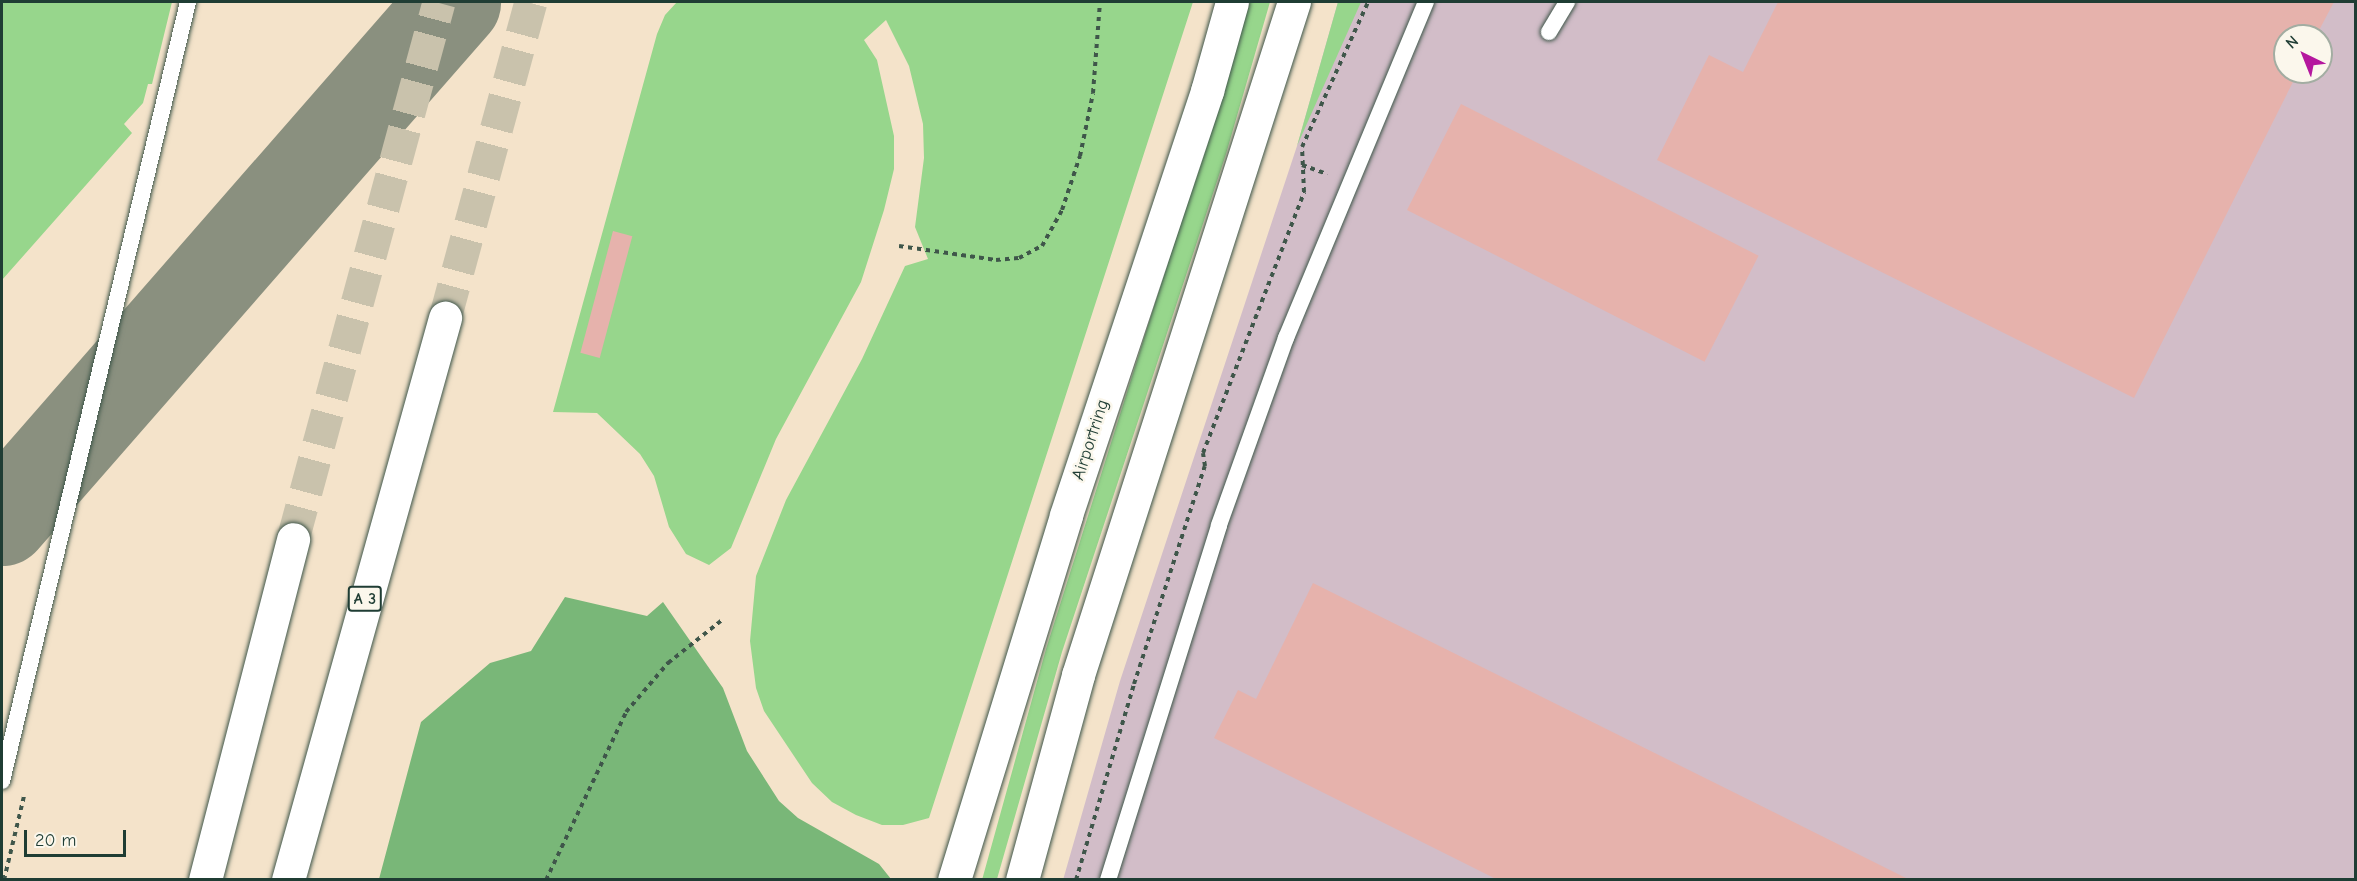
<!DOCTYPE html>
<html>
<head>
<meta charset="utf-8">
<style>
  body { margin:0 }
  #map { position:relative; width:2357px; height:881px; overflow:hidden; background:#f4e3ca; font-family:"Comic Neue",sans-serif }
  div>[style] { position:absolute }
  .industrial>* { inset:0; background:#d2bdc8 }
  .green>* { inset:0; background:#97d68c }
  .forest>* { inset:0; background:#79b778 }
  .taxiway>* { height:93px; margin:-46.5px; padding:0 46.5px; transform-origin:46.5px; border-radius:46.5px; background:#8a907f }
  .building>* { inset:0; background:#e6b2ac; transform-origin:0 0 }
  .motorway-tunnel>* { height:33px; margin-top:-16.5px; transform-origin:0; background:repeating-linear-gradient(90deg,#c9c2ac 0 33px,transparent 0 49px) }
  .path>* { height:4px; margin-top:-2px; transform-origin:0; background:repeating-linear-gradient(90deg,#3f564a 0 4.5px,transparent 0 9px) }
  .roads { filter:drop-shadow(0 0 2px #3f564a) drop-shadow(0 0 2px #3f564a) }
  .service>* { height:16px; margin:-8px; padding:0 8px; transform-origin:8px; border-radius:8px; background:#fff }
  .tertiary>* { height:33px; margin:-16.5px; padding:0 16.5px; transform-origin:16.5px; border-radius:16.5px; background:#fff }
  .motorway>* { height:33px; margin:-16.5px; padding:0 16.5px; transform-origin:16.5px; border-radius:16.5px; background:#fff }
  span { translate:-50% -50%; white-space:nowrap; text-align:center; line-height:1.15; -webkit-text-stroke:5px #fbf7ec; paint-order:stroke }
  .shield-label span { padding:2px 4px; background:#fbf7ec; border:2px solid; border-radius:4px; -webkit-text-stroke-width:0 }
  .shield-label { font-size:16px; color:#1f3d34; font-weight:700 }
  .street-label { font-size:18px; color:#1f3d34 }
  .frame { position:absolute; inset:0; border:3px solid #1f3d34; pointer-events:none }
  .north { position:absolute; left:2273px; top:24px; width:60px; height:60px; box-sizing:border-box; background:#fbf7ec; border:2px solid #a3ada2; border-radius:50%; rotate:317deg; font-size:16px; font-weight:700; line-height:24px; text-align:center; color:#1f3d34 }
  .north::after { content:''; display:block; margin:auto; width:21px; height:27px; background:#b5179e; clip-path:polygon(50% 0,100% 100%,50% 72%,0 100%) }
  .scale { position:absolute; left:24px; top:830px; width:102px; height:27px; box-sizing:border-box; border:3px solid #1f3d34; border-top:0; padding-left:8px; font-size:18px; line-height:21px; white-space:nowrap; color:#1f3d34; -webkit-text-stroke:4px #fbf7ec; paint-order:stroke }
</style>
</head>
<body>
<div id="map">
  <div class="industrial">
    <div style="clip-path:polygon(evenodd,1338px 2px,2355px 2px,2355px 879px,1063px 880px,1120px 681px,1297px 146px,1338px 2px,2285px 36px,2321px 36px,2321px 72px,2285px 72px,2285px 36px)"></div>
  </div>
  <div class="green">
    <div style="clip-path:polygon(2px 2px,172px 2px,152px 84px,148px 84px,143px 103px,124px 124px,132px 133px,2px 280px)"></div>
    <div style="clip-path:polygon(677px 2px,1193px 2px,929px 818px,903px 825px,882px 825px,856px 815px,832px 802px,812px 783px,764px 711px,756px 688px,750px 641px,756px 576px,786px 500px,862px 359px,905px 266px,928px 259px,915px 227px,924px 158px,923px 124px,909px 66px,886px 20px,864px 40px,877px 60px,894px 136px,894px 169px,884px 210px,861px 282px,776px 439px,731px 548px,709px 565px,686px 554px,669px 527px,654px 476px,640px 454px,597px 413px,553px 412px,657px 34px,665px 15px)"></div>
    <div style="clip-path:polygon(1250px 2px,1270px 2px,1226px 154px,1062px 652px,997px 879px,982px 880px,1046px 649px)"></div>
    <div style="clip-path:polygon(1338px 2px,1361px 2px,1297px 146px)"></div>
  </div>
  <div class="forest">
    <div style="clip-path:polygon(565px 597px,647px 616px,663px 602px,723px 688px,747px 751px,779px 801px,798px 818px,879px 864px,891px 879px,379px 879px,421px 722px,490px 663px,531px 651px)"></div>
  </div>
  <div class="taxiway">
    <div style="left:2px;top:519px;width:687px;rotate:-48.84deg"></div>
  </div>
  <div class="building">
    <div style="clip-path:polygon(1778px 2px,2334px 2px,2316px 36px,2285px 36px,2285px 72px,2298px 72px,2134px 398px,1657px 160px,1709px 55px,1743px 72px)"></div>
    <div style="left:1461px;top:104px;width:334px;height:119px;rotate:27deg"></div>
    <div style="left:613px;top:231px;width:20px;height:126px;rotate:15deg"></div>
    <div style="clip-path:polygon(1313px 583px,1910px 880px,1498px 880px,1214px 738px,1238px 690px,1256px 699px)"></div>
  </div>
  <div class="motorway-tunnel">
    <div style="left:445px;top:318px;width:327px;rotate:-74.8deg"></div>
    <div style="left:293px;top:539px;width:556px;rotate:-74.79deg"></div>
  </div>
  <div class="path">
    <div style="left:1302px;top:165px;width:27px;rotate:20deg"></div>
    <div style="left:899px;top:246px;width:98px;rotate:8.2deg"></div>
    <div style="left:996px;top:260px;width:23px;rotate:-5deg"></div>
    <div style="left:1019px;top:258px;width:26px;rotate:-28deg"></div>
    <div style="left:1042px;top:246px;width:41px;rotate:-60.9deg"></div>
    <div style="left:1062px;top:210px;width:57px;rotate:-71.6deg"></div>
    <div style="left:1080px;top:156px;width:64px;rotate:-78.3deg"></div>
    <div style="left:1093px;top:93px;width:91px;rotate:-85.6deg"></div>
    <div style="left:4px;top:880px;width:86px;rotate:-76.6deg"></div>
    <div style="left:546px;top:880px;width:186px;rotate:-64.5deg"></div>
    <div style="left:626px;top:712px;width:65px;rotate:-49.4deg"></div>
    <div style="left:668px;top:663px;width:69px;rotate:-38.5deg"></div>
    <div style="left:1076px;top:880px;width:204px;rotate:-73.5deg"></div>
    <div style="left:1134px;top:684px;width:229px;rotate:-72deg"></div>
    <div style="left:1205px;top:466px;width:13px;rotate:-99deg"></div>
    <div style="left:1203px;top:453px;width:280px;rotate:-68.8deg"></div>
    <div style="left:1304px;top:192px;width:45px;rotate:-92.5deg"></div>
    <div style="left:1302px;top:147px;width:159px;rotate:-65.5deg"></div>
  </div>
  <div class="roads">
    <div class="service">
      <div style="left:1549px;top:32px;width:35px;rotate:-59deg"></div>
      <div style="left:2px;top:781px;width:801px;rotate:-76.57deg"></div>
      <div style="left:1108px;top:880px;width:372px;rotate:-72.6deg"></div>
      <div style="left:1219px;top:525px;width:199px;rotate:-70.3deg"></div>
      <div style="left:1286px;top:338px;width:364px;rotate:-67.4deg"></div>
    </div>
    <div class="tertiary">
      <div style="left:954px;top:880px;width:382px;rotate:-72.9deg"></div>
      <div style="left:1066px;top:515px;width:447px;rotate:-71.6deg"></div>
      <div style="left:1207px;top:91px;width:92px;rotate:-74.3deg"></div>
      <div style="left:1022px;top:880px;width:213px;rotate:-74.7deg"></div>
      <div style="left:1078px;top:675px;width:707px;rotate:-72.21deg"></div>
    </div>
    <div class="motorway">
      <div style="left:205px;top:880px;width:352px;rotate:-75.5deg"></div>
      <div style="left:288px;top:880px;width:584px;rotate:-74.39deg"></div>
    </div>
  </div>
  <div class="shield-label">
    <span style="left:365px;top:599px">A 3</span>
  </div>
  <div class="street-label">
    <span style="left:1091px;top:440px;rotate:-72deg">Airportring</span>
  </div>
  <div class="frame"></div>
  <div class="north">N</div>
  <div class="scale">20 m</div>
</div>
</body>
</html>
